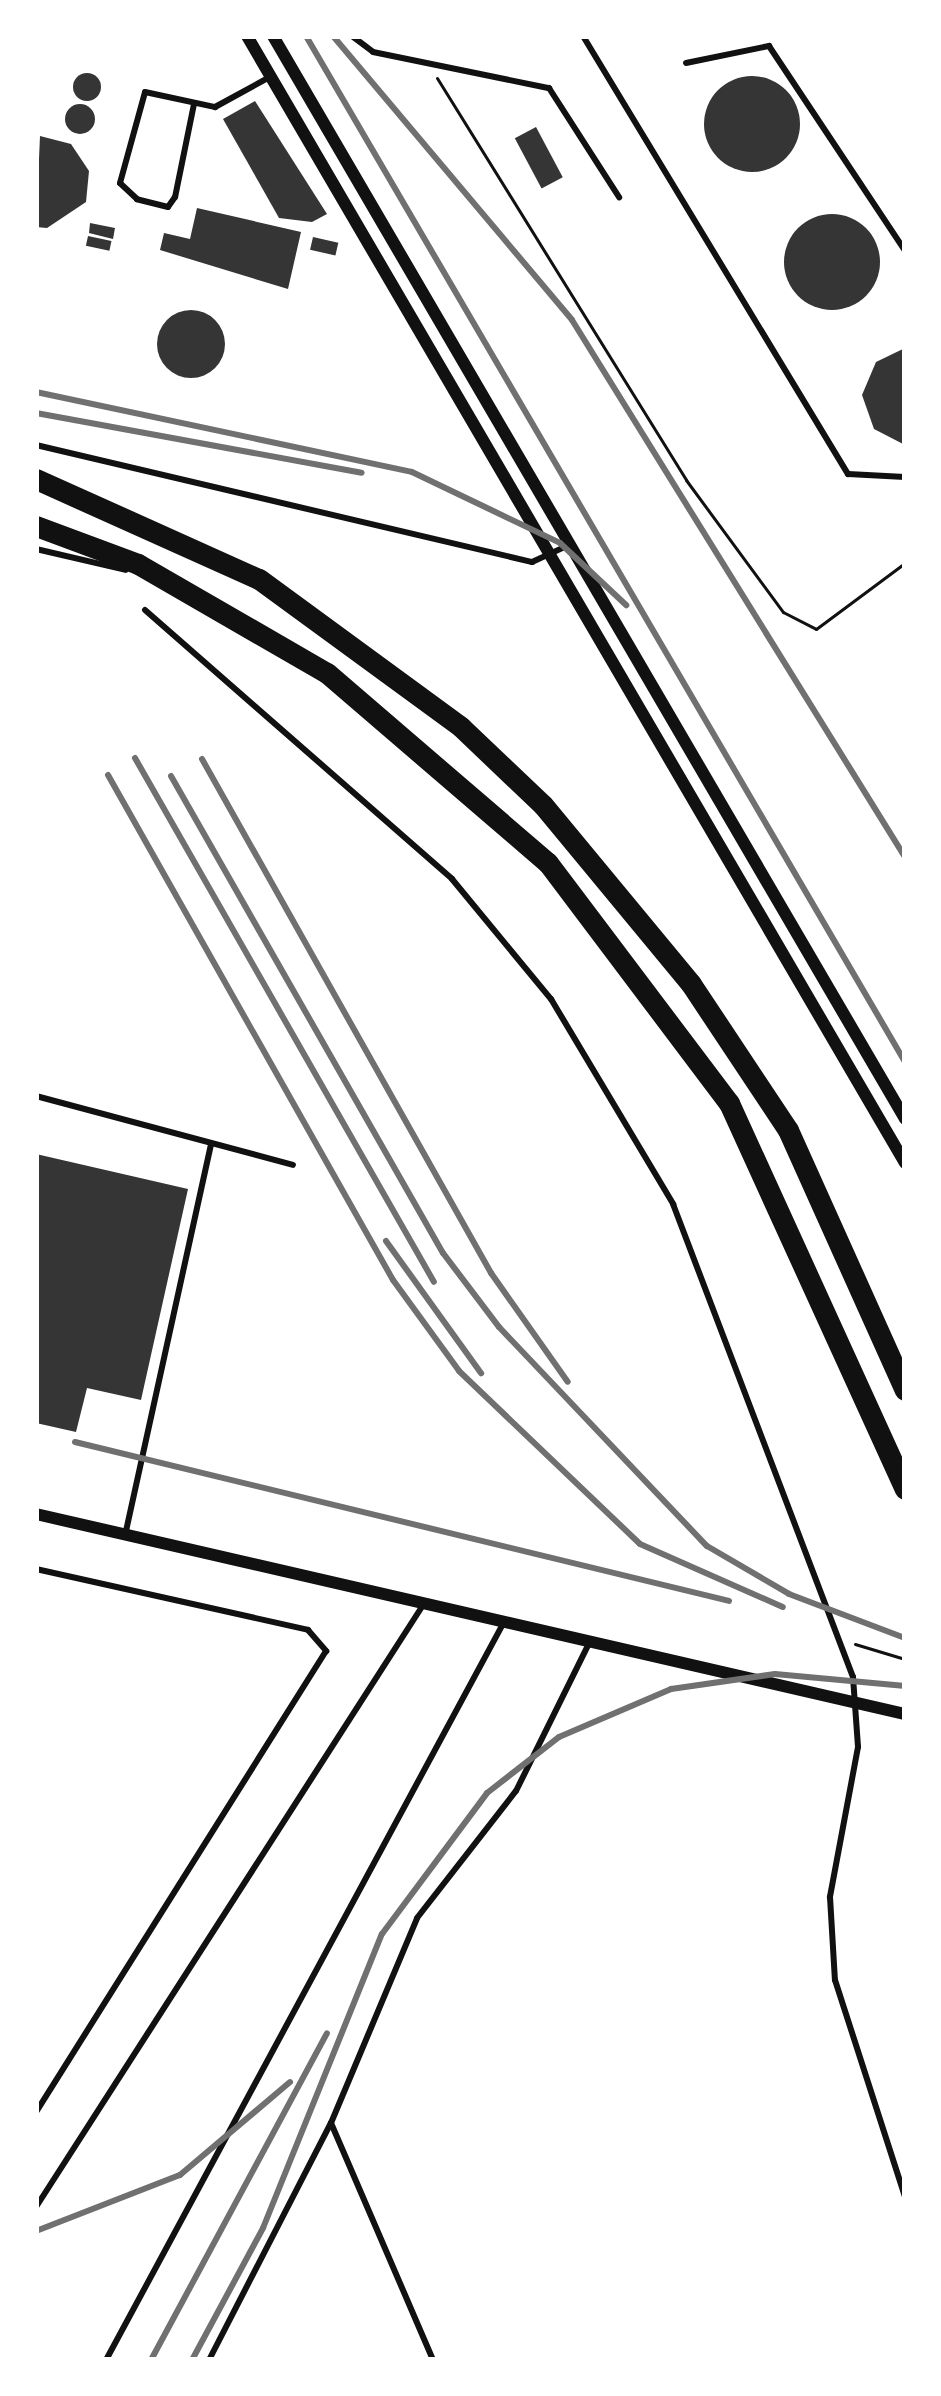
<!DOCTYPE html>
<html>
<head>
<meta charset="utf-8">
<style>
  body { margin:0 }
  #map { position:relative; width:941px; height:2396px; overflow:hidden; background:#fff; font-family:"PT Sans Narrow",sans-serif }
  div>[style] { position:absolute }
  .building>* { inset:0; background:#353535; transform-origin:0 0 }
  .round { border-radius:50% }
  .path>* { height:3px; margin:-1.5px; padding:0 1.5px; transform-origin:1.5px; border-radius:1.5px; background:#111 }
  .service>* { height:6px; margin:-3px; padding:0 3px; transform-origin:3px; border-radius:3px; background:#111 }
  .minor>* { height:12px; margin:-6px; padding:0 6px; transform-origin:6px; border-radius:6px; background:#111 }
  .motorway>* { height:21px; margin:-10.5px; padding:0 10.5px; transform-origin:10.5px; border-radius:10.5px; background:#111 }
  .rail>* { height:6px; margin:-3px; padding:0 3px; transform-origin:3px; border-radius:3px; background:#707070 }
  span { translate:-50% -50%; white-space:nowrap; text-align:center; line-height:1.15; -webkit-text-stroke:10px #fff; paint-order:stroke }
  .frame { position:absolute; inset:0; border:39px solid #fff; pointer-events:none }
</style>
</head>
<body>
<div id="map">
  <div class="building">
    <div class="round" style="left:73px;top:73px;width:28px;height:28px"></div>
    <div class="round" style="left:704px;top:76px;width:96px;height:96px"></div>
    <div style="clip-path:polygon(255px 101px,327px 214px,312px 222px,279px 218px,223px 119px)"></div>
    <div class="round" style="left:65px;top:104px;width:30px;height:30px"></div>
    <div style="left:536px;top:127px;width:57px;height:24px;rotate:62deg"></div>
    <div style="clip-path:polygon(40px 136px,71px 144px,89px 171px,86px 202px,47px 228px,36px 227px)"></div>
    <div style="clip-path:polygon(197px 208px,301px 232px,288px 289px,160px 250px,164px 233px,190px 239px)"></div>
    <div class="round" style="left:784px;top:214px;width:96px;height:96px"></div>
    <div style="clip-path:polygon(90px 223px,115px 228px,113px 239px,89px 233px)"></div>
    <div style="left:88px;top:236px;width:24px;height:10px;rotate:12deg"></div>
    <div style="left:313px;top:237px;width:26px;height:13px;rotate:13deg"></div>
    <div class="round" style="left:157px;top:310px;width:68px;height:68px"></div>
    <div style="clip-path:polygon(905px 348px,905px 445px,874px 429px,862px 395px,876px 362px)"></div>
    <div style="clip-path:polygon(36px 1154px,188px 1189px,141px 1400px,87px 1388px,76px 1432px,36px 1423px)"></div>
  </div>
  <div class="path">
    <div style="left:437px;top:78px;width:473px;rotate:58.2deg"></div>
    <div style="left:686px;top:480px;width:164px;rotate:53.7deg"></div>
    <div style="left:783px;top:612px;width:37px;rotate:27deg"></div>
    <div style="left:816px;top:629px;width:111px;rotate:-36.6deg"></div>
    <div style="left:855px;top:1644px;width:52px;rotate:16.7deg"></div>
  </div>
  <div class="service">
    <div style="left:352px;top:36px;width:26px;rotate:37deg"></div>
    <div style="left:373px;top:52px;width:180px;rotate:11.6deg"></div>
    <div style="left:549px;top:88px;width:130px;rotate:57.3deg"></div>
    <div style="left:583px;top:36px;width:512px;rotate:58.83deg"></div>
    <div style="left:848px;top:474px;width:57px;rotate:3deg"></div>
    <div style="left:686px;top:63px;width:85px;rotate:-11.6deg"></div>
    <div style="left:769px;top:46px;width:246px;rotate:56.4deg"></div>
    <div style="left:194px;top:104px;width:95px;rotate:101.5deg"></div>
    <div style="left:175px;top:197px;width:12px;rotate:125deg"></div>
    <div style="left:168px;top:207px;width:32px;rotate:-166deg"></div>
    <div style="left:137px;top:199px;width:23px;rotate:-137deg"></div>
    <div style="left:120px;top:183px;width:94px;rotate:-74.6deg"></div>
    <div style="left:145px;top:92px;width:72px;rotate:12.1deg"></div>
    <div style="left:215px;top:107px;width:60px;rotate:-28.7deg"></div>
    <div style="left:36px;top:445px;width:510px;rotate:13.27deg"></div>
    <div style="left:532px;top:562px;width:41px;rotate:-24.7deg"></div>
    <div style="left:36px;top:549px;width:92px;rotate:13.1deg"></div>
    <div style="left:145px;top:610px;width:408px;rotate:41.2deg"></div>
    <div style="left:452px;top:879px;width:156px;rotate:50.5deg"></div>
    <div style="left:551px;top:999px;width:239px;rotate:59.2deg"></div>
    <div style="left:673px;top:1204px;width:506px;rotate:69.17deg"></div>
    <div style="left:853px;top:1677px;width:70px;rotate:85.9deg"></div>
    <div style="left:858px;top:1747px;width:153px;rotate:100.6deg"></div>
    <div style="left:830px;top:1897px;width:83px;rotate:86.6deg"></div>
    <div style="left:835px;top:1980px;width:228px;rotate:72.1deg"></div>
    <div style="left:36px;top:1096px;width:266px;rotate:15deg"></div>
    <div style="left:126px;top:1531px;width:397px;rotate:-77.6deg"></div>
    <div style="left:36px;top:1569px;width:279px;rotate:12.6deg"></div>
    <div style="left:308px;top:1630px;width:28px;rotate:49deg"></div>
    <div style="left:326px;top:1651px;width:545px;rotate:122.17deg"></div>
    <div style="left:331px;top:2123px;width:258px;rotate:66.7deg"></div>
    <div style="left:36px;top:2207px;width:716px;rotate:-57.26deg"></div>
    <div style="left:106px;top:2360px;width:836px;rotate:-61.66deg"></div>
    <div style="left:209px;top:2360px;width:267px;rotate:-62.8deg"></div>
    <div style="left:331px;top:2123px;width:222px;rotate:-67.2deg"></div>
    <div style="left:417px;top:1918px;width:161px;rotate:-52.1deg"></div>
    <div style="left:516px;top:1791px;width:165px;rotate:-63.7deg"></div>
  </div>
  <div class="minor">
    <div style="left:247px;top:36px;width:1305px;rotate:59.72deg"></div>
    <div style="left:273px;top:36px;width:1254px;rotate:59.73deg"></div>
    <div style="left:36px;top:1514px;width:892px;rotate:12.96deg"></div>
  </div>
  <div class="motorway">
    <div style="left:36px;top:479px;width:244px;rotate:24.2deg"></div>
    <div style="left:259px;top:579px;width:250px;rotate:36.2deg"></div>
    <div style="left:461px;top:727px;width:113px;rotate:43.6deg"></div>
    <div style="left:543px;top:805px;width:232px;rotate:50.4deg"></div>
    <div style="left:691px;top:984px;width:175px;rotate:56.4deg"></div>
    <div style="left:788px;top:1130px;width:285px;rotate:65.8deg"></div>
    <div style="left:36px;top:526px;width:109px;rotate:20.4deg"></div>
    <div style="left:138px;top:564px;width:218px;rotate:30deg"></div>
    <div style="left:327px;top:673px;width:291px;rotate:40.7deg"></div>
    <div style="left:548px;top:863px;width:301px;rotate:53deg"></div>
    <div style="left:729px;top:1103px;width:424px;rotate:65.5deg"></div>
  </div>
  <div class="rail">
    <div style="left:306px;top:36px;width:1188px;rotate:59.72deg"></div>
    <div style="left:333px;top:36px;width:371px;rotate:49.9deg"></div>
    <div style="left:572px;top:320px;width:632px;rotate:58.2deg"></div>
    <div style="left:36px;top:392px;width:384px;rotate:12deg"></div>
    <div style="left:412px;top:472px;width:164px;rotate:25.6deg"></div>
    <div style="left:560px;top:543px;width:91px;rotate:43.2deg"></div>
    <div style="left:36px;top:413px;width:331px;rotate:10.4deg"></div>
    <div style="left:135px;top:758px;width:603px;rotate:60.29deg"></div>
    <div style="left:202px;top:759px;width:590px;rotate:60.65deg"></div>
    <div style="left:491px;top:1273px;width:133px;rotate:54.8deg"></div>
    <div style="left:108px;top:775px;width:580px;rotate:60.56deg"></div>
    <div style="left:393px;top:1280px;width:112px;rotate:54deg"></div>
    <div style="left:459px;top:1371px;width:250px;rotate:43.7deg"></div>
    <div style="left:640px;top:1544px;width:156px;rotate:23.8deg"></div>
    <div style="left:171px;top:776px;width:549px;rotate:60.31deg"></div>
    <div style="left:443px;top:1253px;width:93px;rotate:52.9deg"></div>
    <div style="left:499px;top:1327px;width:302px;rotate:46.5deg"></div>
    <div style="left:707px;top:1546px;width:95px;rotate:30.3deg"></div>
    <div style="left:789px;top:1594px;width:124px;rotate:20.8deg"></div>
    <div style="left:386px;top:1241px;width:163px;rotate:54.3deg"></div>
    <div style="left:75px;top:1442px;width:673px;rotate:13.66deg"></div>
    <div style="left:36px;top:2231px;width:155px;rotate:-21.3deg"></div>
    <div style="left:180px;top:2175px;width:144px;rotate:-40.2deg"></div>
    <div style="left:151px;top:2360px;width:371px;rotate:-61.7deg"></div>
    <div style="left:192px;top:2360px;width:150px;rotate:-61.7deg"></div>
    <div style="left:263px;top:2228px;width:317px;rotate:-68deg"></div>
    <div style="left:382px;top:1934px;width:176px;rotate:-53.3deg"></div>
    <div style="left:487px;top:1793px;width:91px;rotate:-37.9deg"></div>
    <div style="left:559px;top:1737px;width:122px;rotate:-23.2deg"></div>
    <div style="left:671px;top:1689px;width:105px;rotate:-8.2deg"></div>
    <div style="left:775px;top:1674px;width:131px;rotate:5.3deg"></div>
  </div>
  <div class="frame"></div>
</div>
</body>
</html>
